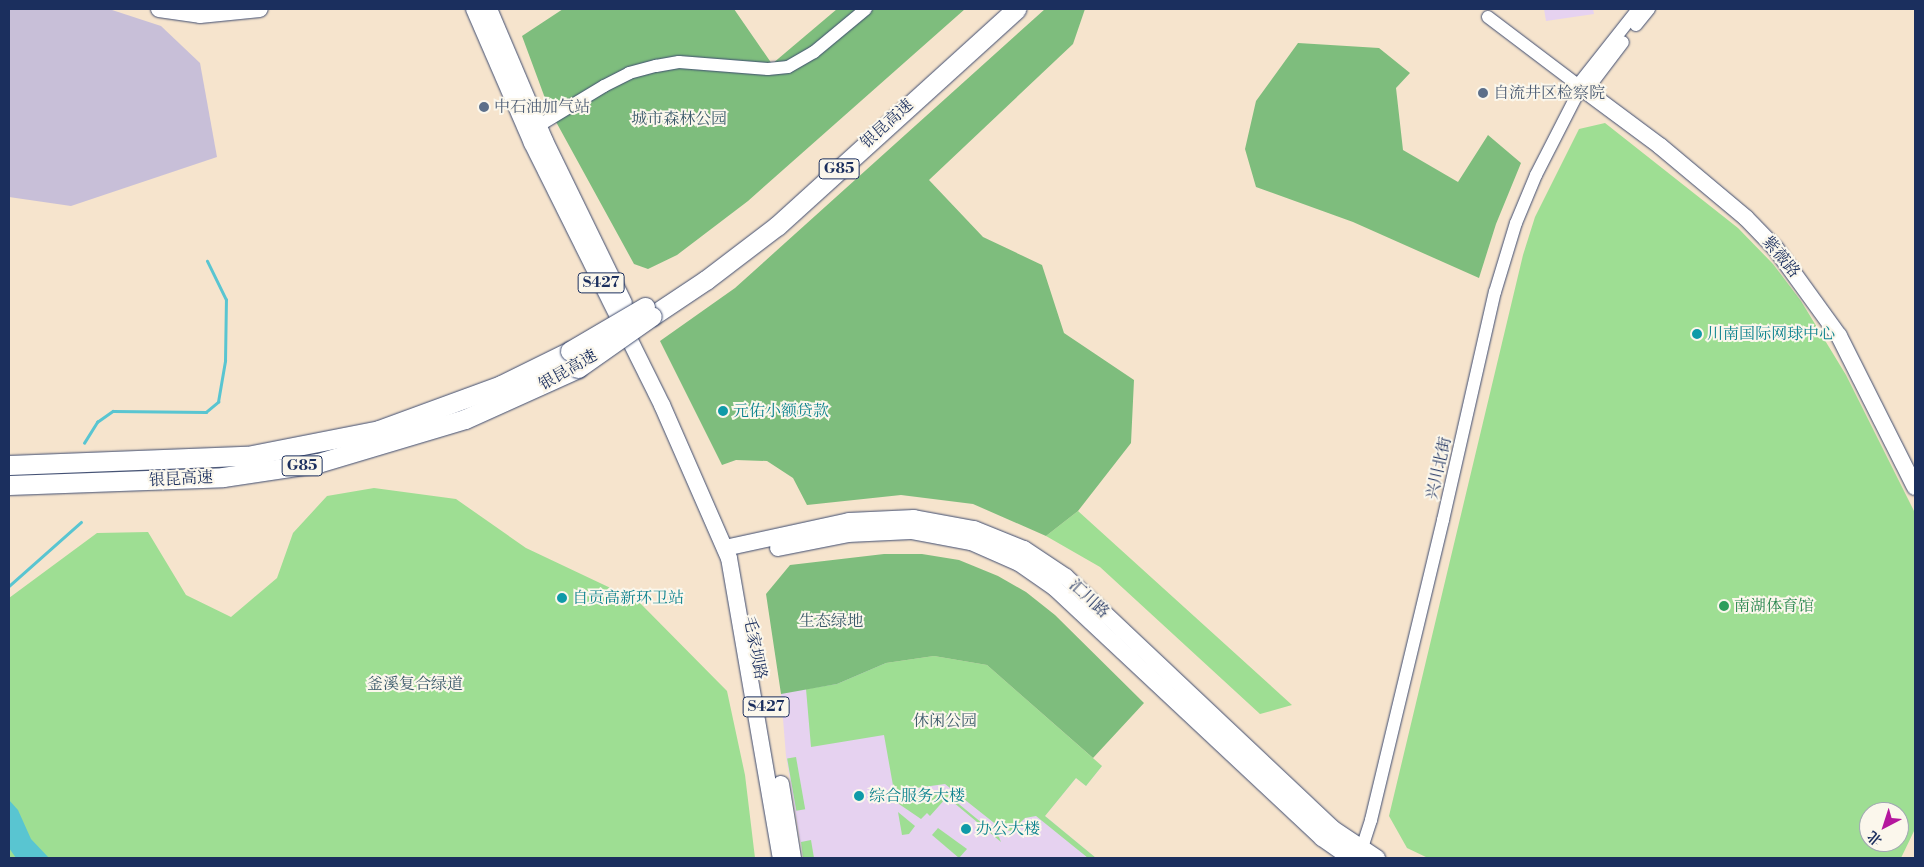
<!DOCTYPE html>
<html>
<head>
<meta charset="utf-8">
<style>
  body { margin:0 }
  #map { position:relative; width:1924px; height:867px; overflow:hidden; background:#f6e4cd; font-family:"Libre Bodoni","Noto Serif SC",serif }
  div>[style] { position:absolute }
  .built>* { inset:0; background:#e6d2f0 }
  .industrial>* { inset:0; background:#c8bfd8 }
  .green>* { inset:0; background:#9ede93; transform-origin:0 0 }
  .forest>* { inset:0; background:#7ebd7d }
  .water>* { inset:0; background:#59c5d1 }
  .stream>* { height:2.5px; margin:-1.25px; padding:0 1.25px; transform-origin:1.25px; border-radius:1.25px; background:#59c5d1 }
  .roads { filter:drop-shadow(0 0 1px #3c4a6f) drop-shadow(0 0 1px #3c4a6f) }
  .minor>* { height:12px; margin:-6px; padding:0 6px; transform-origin:6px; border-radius:6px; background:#fff }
  .major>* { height:16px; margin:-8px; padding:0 8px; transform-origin:8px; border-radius:8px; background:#fff }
  .highway>* { height:19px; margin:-9.5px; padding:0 9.5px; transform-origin:9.5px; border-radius:9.5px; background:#fff }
  .bridges { filter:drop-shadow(0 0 1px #3c4a6f) drop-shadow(0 0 1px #3c4a6f) }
  .highway-bridge>* { height:19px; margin:-9.5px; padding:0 9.5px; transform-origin:9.5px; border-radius:9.5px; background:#fff }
  .dots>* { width:14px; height:14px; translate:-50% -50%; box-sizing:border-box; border:2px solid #fbf7ec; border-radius:50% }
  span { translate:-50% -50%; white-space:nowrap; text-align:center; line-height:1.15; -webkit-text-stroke:4px #fbf7ec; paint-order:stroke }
  .shield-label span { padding:1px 4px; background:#fbf7ec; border:1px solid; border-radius:4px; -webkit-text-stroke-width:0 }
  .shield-label { font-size:15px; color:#1b2f5e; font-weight:700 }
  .service-label { font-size:16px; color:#4e5e75 }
  .left { translate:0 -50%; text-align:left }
  .park-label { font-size:16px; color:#3c5b6b }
  .street-label { font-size:16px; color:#1b2f5e }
  .culture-label { font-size:16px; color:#0d838f }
  .leisure-label { font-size:16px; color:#27864d }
  .frame { position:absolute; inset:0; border:10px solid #1b2f5e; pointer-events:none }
  .north { position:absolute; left:1859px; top:802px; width:50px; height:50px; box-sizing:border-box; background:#fbf7ec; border:1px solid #a1a7b3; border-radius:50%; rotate:220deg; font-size:14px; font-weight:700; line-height:20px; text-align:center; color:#1b2f5e }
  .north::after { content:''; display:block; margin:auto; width:18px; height:22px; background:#b5179e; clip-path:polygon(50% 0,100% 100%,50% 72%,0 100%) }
</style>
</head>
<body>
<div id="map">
  <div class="built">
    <div style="clip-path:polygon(1544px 9px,1593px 9px,1594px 14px,1546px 21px)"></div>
    <div style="clip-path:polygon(886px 663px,1102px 766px,1086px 786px,1076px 778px,1045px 816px,1096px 858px,803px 858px,786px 756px,781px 694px)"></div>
  </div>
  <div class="industrial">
    <div style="clip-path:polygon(9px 9px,109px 9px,161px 26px,200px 63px,217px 157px,71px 206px,9px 197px)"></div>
  </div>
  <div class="green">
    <div style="clip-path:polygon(evenodd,1605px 123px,1738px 228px,1773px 264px,1801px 301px,1846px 375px,1915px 513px,1915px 829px,1901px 858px,1428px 858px,1407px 848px,1389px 816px,1523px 255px,1535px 217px,1579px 129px,1605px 123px,1869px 812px,1899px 812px,1899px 842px,1869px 842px,1869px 812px)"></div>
    <div style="clip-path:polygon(374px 488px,456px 499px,526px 548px,638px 601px,727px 691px,745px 775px,755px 858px,9px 858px,9px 598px,97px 533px,148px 532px,186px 595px,231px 617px,277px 578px,293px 533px,327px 496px)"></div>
    <div style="clip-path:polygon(1078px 511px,1292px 705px,1260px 714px,1100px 567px,1046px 536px)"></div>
    <div style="clip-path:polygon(934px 656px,987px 665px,1102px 766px,1086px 786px,1076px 778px,1045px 816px,1096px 858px,1088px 858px,1036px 816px,1025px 818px,1012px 831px,1003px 830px,945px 784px,894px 791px,884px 735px,811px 747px,806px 689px,837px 684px,886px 663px)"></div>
    <div style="left:796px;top:757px;width:53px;height:9px;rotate:80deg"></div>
    <div style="clip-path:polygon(943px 791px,999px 837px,1001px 842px,947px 797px,930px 816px,927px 813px,921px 819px,896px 802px,896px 799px)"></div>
    <div style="clip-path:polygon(898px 812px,915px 826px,909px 834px,902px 835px)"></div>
    <div style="clip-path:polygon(938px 828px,967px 849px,959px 858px,932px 835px)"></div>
    <div style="clip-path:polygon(811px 840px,814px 858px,803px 858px,801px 842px)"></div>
  </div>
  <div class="forest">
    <div style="clip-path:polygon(563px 9px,734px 9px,772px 64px,837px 9px,965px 9px,748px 201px,677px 255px,648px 269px,634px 264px,549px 109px,522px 36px)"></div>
    <div style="clip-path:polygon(1045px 9px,1085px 9px,1073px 44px,929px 180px,983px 237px,1042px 265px,1064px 333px,1134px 380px,1131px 443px,1078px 511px,1046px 536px,973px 504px,901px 495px,807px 505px,793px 478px,767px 461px,736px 460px,722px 465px,660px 341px,735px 288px)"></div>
    <div style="clip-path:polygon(1298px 43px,1379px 48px,1410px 73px,1396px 88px,1403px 150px,1458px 182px,1488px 135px,1521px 163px,1496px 224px,1479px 278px,1353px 222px,1256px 187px,1245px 149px,1256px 101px)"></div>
    <div style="clip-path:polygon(884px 554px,922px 554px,959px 560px,998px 576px,1026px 592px,1055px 615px,1144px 703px,1093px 758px,987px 665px,934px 656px,886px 663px,837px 684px,781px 694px,766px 594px,790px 565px)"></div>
  </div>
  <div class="water">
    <div style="clip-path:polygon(9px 800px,18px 810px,31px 839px,49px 858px,16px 858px,9px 848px)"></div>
  </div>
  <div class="stream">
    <div style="left:84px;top:443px;width:25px;rotate:-58deg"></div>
    <div style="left:97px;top:422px;width:19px;rotate:-35deg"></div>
    <div style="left:113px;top:411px;width:93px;rotate:0.6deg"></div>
    <div style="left:206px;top:412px;width:16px;rotate:-40deg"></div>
    <div style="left:218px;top:402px;width:42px;rotate:-80.3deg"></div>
    <div style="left:225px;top:361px;width:61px;rotate:-89.1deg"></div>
    <div style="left:226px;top:300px;width:43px;rotate:-116deg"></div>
    <div style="left:9px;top:586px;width:96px;rotate:-41.6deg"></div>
  </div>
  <div class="roads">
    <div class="minor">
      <div style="left:1488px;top:17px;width:113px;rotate:37.1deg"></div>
      <div style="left:1636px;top:25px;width:21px;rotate:-51deg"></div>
      <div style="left:1577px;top:95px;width:10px;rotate:-24deg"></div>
      <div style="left:1586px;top:91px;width:61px;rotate:-52.9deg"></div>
      <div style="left:538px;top:126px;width:77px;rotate:-31.2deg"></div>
      <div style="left:604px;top:86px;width:28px;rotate:-27deg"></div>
      <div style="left:629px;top:73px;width:28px;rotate:-15deg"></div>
      <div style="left:656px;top:66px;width:23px;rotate:-10deg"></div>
      <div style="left:679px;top:62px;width:89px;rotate:4.5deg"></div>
      <div style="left:768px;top:69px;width:20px;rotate:-6deg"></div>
      <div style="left:788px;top:67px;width:30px;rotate:-30deg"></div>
      <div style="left:814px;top:52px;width:67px;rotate:-39.6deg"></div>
      <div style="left:1360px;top:854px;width:36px;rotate:-72deg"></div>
      <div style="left:1371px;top:820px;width:309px;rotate:-76.5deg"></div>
      <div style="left:1443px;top:520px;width:234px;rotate:-77.2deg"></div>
      <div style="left:1495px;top:292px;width:72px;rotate:-73.1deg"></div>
      <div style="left:1516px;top:223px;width:52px;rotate:-67.4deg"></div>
      <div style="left:1536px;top:175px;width:90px;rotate:-62.9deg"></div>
      <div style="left:1577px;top:95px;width:10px;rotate:-84deg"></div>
      <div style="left:1578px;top:85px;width:97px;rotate:-51.7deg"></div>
    </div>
    <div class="major">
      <div style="left:159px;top:9px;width:41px;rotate:8.3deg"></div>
      <div style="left:200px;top:15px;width:60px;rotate:-5.7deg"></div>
      <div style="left:474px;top:9px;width:146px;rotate:66.6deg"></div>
      <div style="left:532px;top:143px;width:292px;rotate:63.6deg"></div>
      <div style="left:662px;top:405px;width:167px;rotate:66.4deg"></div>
      <div style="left:729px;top:558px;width:304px;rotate:80.2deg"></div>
      <div style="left:489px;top:9px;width:143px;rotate:67deg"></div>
      <div style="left:545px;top:141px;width:180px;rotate:64deg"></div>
      <div style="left:1578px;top:85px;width:102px;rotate:36.6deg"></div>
      <div style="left:1660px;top:146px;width:112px;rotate:39.9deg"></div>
      <div style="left:1746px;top:218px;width:43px;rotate:45.9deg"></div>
      <div style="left:1776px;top:249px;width:107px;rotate:54.1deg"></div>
      <div style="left:1839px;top:336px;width:169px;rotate:63.3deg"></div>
      <div style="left:725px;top:548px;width:127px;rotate:-12.3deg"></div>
      <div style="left:849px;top:521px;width:65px;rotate:-2.6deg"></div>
      <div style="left:914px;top:518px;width:61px;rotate:10.4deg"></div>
      <div style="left:974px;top:529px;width:54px;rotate:21.8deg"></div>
      <div style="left:1024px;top:549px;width:50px;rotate:33.7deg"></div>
      <div style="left:1066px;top:577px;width:366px;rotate:43.3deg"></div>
      <div style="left:1332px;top:828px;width:54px;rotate:33.7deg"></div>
      <div style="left:778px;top:548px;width:71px;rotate:-11.3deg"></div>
      <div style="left:848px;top:534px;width:63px;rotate:-2.7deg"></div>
      <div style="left:911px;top:531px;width:61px;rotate:10.4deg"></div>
      <div style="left:971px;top:542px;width:52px;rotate:23.6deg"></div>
      <div style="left:1019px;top:563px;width:44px;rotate:34.8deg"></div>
      <div style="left:1055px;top:588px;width:366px;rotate:43.1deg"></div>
      <div style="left:1322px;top:838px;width:35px;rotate:35deg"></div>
      <div style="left:781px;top:784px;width:75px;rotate:80.8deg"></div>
    </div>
    <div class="highway">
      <div style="left:652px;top:316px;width:65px;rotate:-33.7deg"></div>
      <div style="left:706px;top:280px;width:89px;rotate:-37.3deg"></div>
      <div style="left:777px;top:226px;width:323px;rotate:-42.2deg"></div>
      <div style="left:9px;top:465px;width:238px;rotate:-2.2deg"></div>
      <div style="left:247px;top:456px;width:135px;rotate:-11.1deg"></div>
      <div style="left:379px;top:430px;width:130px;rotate:-20.2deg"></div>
      <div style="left:501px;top:385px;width:77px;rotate:-26.2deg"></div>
      <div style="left:9px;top:485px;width:214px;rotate:-2.1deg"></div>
      <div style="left:223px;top:477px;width:96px;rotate:-8.4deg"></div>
      <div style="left:318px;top:463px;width:153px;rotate:-16.7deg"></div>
      <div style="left:465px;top:419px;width:124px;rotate:-24.3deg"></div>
    </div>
  </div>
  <div class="bridges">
    <div class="highway-bridge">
      <div style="left:570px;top:351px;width:87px;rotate:-30.4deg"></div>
      <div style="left:578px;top:368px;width:90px;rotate:-35.1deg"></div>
    </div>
  </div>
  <div class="dots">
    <div style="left:1483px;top:93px;background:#5c6f8a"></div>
    <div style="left:484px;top:107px;background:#5c6f8a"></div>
    <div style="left:1697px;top:334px;background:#0f9aa8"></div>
    <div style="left:723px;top:411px;background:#0f9aa8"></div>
    <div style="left:562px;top:598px;background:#0f9aa8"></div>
    <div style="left:1724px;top:606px;background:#2e9e5b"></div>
    <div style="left:859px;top:796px;background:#0f9aa8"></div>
    <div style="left:966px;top:829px;background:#0f9aa8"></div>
  </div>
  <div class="shield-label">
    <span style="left:839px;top:169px">G85</span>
    <span style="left:601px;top:283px">S427</span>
    <span style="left:302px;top:466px">G85</span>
    <span style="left:766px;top:707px">S427</span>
  </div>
  <div class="service-label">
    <span class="left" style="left:1493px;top:93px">自流井区检察院</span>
    <span class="left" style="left:494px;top:107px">中石油加气站</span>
  </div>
  <div class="park-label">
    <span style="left:679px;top:119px">城市森林公园</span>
    <span style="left:831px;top:621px">生态绿地</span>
    <span style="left:415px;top:684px">釜溪复合绿道</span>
    <span style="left:945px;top:721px">休闲公园</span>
  </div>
  <div class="street-label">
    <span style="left:887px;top:124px;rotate:-42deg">银昆高速</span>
    <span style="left:1781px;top:257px;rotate:50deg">紫薇路</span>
    <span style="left:568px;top:370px;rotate:-30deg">银昆高速</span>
    <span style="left:1439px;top:468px;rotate:-77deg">兴川北街</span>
    <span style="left:181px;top:479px;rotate:-3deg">银昆高速</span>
    <span style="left:1089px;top:599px;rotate:43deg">汇川路</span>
    <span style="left:755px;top:648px;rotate:79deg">毛家坝路</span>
  </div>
  <div class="culture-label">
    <span class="left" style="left:1707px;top:334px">川南国际网球中心</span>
    <span class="left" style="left:733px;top:411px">元佑小额贷款</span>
    <span class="left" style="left:572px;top:598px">自贡高新环卫站</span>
    <span class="left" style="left:869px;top:796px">综合服务大楼</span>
    <span class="left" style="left:976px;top:829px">办公大楼</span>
  </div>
  <div class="leisure-label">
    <span class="left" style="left:1734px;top:606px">南湖体育馆</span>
  </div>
  <div class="frame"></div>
  <div class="north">北</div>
</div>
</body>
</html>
